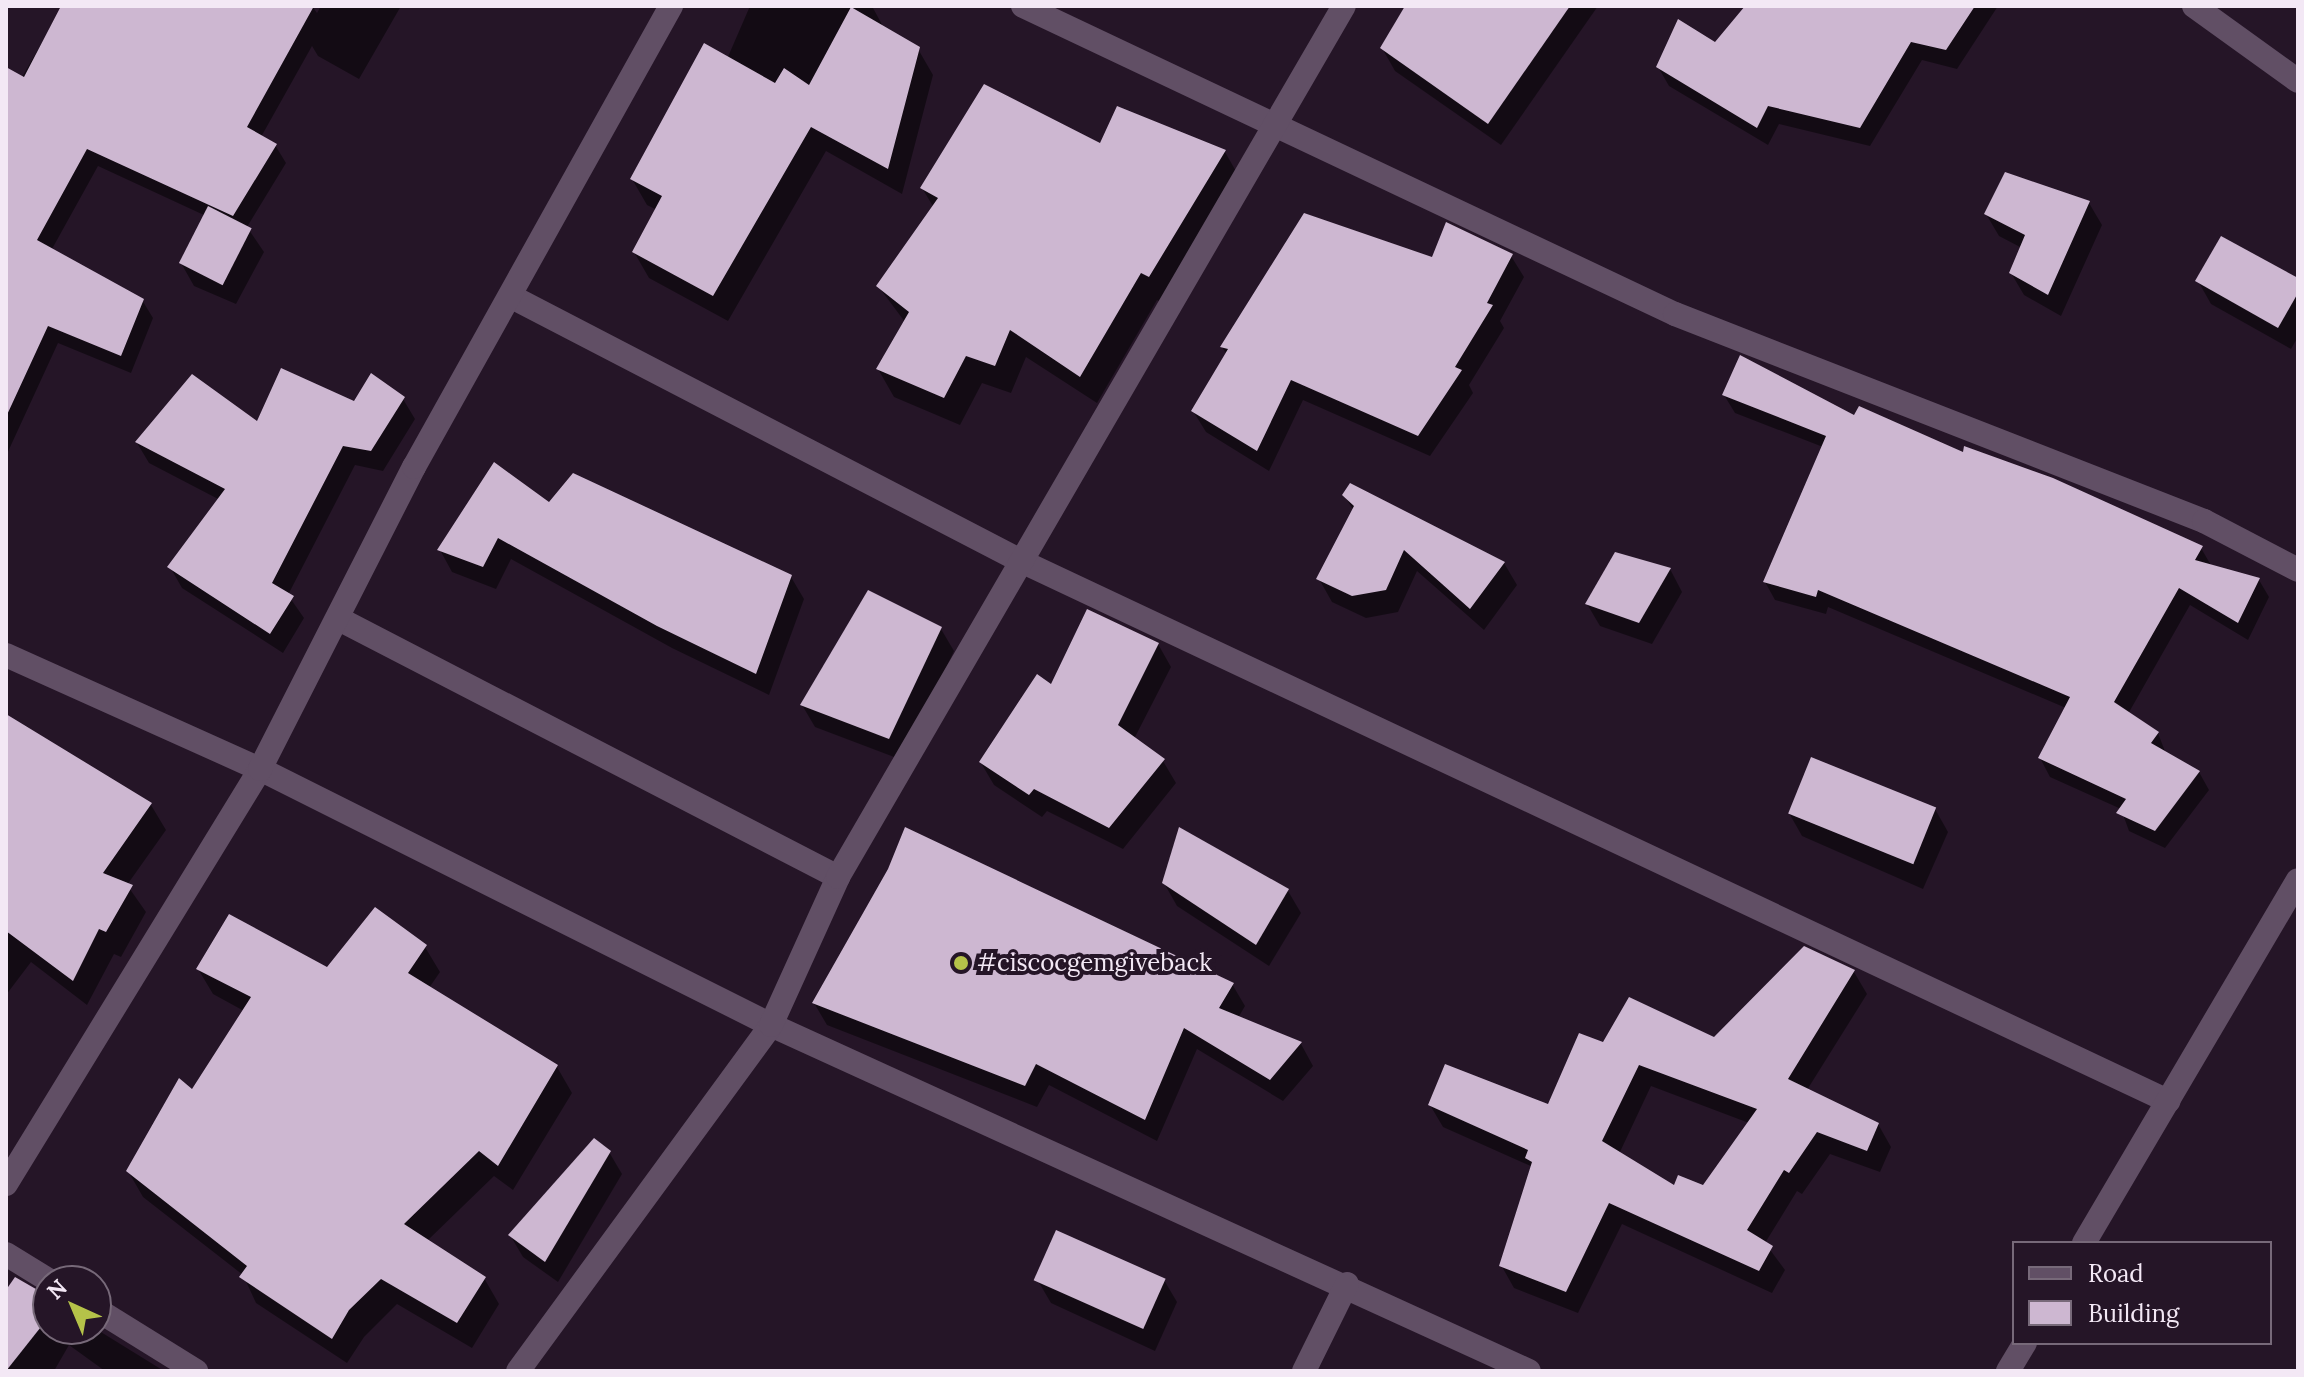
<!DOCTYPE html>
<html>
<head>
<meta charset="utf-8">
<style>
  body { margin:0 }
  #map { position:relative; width:2304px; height:1377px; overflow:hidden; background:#251527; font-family:Lora,serif }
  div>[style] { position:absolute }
  .shadow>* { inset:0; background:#0007 }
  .building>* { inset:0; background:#cdb7d1; transform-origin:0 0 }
  .street>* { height:24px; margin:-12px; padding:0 12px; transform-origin:12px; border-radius:12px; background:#614f65 }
  .dots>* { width:22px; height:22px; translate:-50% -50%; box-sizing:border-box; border:4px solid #251527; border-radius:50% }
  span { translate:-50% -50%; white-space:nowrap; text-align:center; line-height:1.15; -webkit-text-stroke:8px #251527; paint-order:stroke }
  .poi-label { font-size:24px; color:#f3e8f5 }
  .left { translate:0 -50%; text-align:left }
  .frame { position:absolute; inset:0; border:8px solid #f3e8f5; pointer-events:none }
  .legend { position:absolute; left:2012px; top:1241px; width:260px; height:104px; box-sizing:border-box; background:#251527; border:2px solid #776979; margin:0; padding:10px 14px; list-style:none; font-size:24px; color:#f3e8f5 }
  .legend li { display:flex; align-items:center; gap:16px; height:40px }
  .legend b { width:40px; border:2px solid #776979 }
  .north { position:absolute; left:32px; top:1265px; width:80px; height:80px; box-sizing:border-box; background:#251527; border:2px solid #776979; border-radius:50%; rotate:316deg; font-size:22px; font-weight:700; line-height:32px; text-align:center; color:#f3e8f5 }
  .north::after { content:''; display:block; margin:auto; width:28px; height:36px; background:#b5c249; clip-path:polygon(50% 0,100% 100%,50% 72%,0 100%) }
</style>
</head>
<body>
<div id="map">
  <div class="shadow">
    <div style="clip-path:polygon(63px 6px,312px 6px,317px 13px,321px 6px,401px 6px,359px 79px,318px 56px,312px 46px,261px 137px,275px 145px,286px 163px,247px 227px,264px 252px,236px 304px,194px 286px,181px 263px,206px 216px,98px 166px,52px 249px,142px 300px,153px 318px,131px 373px,58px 343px,6px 456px,6px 105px)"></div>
    <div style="clip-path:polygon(750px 6px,873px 8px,885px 30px,918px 49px,933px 75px,902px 194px,826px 151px,728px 321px,649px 278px,634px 252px,657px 210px,647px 205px,632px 179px,727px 59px)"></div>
    <div style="clip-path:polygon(1407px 6px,1598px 6px,1501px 145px,1395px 71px,1382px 48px)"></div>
    <div style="clip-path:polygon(1748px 6px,1998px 6px,1957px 69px,1922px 60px,1870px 146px,1779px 124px,1768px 145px,1669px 86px,1658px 67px,1716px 44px)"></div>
    <div style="clip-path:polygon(1118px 108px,1225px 152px,1241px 180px,1165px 304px,1157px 300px,1097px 403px,1026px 357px,1011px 393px,982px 383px,960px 425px,894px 397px,878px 369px,905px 322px,878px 286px,934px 208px,922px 188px,1100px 145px)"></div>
    <div style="clip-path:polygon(2006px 175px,2089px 203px,2102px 225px,2061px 316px,2024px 295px,2011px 273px,2022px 248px,1999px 236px,1986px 214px)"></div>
    <div style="clip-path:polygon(1511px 256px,1524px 277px,1500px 321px,1504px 328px,1469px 385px,1473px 393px,1430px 456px,1303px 400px,1269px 471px,1206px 432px,1193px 411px,1227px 355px,1222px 347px,1433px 260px)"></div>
    <div style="clip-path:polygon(2198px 281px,2298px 281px,2298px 337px,2291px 349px,2211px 304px)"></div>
    <div style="clip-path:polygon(1724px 395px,1855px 417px,1964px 455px,2201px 548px,2212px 567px,2259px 580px,2269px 597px,2248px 640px,2190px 605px,2128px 714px,2158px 733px,2166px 754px,2199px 772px,2209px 790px,2165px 848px,2129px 831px,2121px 809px,2050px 777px,2040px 758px,2066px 708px,1828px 607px,1826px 614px,1775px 600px,1765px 582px,1823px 447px,1735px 413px)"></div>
    <div style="clip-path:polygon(403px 399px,415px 419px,383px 471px,355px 465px,288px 595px,304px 618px,283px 653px,182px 588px,170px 567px,220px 500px,149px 463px,137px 443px)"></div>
    <div style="clip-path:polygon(1344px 495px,1504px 563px,1517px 585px,1484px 630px,1417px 571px,1398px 612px,1366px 618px,1332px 602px,1319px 579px,1354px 511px)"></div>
    <div style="clip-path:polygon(550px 505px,791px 577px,804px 599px,769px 695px,672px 648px,511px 559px,496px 589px,452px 572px,440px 550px)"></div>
    <div style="clip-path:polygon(1670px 569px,1682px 592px,1652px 644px,1600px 626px,1587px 604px)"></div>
    <div style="clip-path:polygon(941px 629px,954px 651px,902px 760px,815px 727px,802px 705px)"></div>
    <div style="clip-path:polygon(1158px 644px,1171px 667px,1134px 739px,1163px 761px,1176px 783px,1123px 849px,1047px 811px,1042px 817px,994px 785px,981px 763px,1051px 687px)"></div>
    <div style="clip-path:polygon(6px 717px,151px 805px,166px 830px,127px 885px,146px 912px,121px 957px,114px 954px,87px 1005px,31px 962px,6px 995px)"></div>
    <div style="clip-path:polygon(1935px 809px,1948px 832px,1923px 889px,1802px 836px,1789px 813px)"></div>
    <div style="clip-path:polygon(1164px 883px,1288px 891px,1301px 913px,1269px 966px,1177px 906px)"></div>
    <div style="clip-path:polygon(425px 947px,440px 972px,429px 988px,557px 1067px,572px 1093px,513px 1190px,494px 1176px,427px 1241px,484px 1278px,499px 1304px,472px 1348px,397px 1304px,364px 1337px,347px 1363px,256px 1303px,243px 1275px,143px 1197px,128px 1171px,193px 1092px,244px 1011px,213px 994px,198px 969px,327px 970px)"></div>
    <div style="clip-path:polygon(evenodd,1854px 972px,1867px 994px,1807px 1090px,1878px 1124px,1891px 1147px,1880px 1172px,1830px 1154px,1802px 1194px,1797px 1191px,1765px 1243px,1785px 1270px,1772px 1293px,1622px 1224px,1578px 1313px,1514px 1288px,1501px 1265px,1533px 1167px,1443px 1127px,1430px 1105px,1549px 1107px,1604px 1045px,1714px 1039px,1854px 972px,1651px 1086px,1749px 1123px,1703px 1188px,1675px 1188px,1619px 1154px,1651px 1086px)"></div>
    <div style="clip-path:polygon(1232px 984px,1245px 1006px,1238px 1018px,1301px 1044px,1313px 1066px,1283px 1101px,1197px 1049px,1157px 1141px,1049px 1085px,1037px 1107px,827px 1025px,814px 1003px)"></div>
    <div style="clip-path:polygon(609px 1152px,622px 1174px,558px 1282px,523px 1257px,510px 1235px)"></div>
    <div style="clip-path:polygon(1164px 1280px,1177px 1302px,1155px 1351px,1051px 1303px,1038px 1281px)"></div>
    <div style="clip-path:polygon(6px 1294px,48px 1298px,48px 1329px,96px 1329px,164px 1371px,105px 1371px,69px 1345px,54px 1371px,6px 1371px)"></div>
  </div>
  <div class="building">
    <div style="clip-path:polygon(61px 6px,314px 6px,247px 127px,277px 144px,233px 216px,87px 149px,37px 240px,144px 299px,121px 356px,48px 326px,6px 417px,6px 67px,24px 77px)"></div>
    <div style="clip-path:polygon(1405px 6px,1570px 6px,1488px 124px,1380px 48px)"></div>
    <div style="clip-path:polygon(1745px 6px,1975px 6px,1946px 50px,1911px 42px,1860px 128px,1768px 106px,1757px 128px,1656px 67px,1678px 19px,1715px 42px)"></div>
    <div style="clip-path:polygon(851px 7px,920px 47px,888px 169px,811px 127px,713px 296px,632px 252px,662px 196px,630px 179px,704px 43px,775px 83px,784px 68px,809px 85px)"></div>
    <div style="clip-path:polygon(984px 84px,1100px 143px,1117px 106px,1226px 150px,1149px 277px,1141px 273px,1080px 377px,1010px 330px,995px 366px,966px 356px,944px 398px,876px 369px,909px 312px,876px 286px,938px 198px,920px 188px)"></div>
    <div style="clip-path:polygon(2005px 172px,2090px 201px,2048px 295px,2009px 273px,2025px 235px,1984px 214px)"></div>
    <div style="left:208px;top:206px;width:49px;height:64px;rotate:27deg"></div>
    <div style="clip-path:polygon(1304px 213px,1432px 257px,1446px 222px,1513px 254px,1487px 303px,1493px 305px,1455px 367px,1462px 370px,1418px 436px,1291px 380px,1257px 451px,1191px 411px,1228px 349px,1220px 347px)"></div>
    <div style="clip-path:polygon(2221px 236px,2298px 278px,2298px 293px,2278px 328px,2195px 281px)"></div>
    <div style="clip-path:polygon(1740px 355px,1854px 415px,1859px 406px,1963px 452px,1964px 446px,2053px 478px,2203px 546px,2195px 560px,2260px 578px,2238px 623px,2179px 588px,2114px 702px,2159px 732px,2151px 743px,2200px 771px,2155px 831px,2116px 813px,2126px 799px,2038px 758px,2070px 697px,1818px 590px,1816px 597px,1763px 582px,1826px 436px,1722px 395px)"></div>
    <div style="clip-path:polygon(281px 368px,354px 401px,371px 373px,405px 397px,371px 451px,343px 446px,272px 583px,294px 596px,270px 634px,167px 567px,225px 489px,135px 442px,192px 374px,257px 421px)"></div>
    <div style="clip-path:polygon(494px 462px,549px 502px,573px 473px,792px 575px,756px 674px,657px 626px,498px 538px,483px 567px,437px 550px)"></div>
    <div style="clip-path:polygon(1350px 483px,1505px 562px,1470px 609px,1404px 550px,1386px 590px,1352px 596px,1316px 579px,1354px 506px,1342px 495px)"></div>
    <div style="clip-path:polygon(1615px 552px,1671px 568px,1639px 623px,1585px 604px)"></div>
    <div style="clip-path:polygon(868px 590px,942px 627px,889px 739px,800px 705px)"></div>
    <div style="clip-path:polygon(1087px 609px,1159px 643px,1118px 725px,1165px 759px,1109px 828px,1034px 789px,1029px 795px,979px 762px,1037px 674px,1051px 684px)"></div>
    <div style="clip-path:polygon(6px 714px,152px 803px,103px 873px,133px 885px,106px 932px,99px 929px,73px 981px,6px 931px)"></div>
    <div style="left:1811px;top:757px;width:135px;height:61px;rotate:22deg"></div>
    <div style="clip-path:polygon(905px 827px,1234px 983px,1219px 1008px,1302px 1042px,1270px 1080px,1184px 1028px,1145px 1120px,1036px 1064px,1025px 1086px,812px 1003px,888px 869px)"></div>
    <div style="clip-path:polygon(1179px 827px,1289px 889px,1256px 945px,1162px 883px)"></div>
    <div style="clip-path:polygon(375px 907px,427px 945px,408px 973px,558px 1065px,498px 1166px,479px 1151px,404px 1224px,486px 1277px,457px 1323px,381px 1279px,349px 1310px,332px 1339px,239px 1277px,247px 1266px,126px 1171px,179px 1078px,192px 1089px,251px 997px,196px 969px,229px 914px,327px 967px)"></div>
    <div style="clip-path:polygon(evenodd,1804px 946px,1855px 970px,1788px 1079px,1879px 1123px,1867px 1151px,1817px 1132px,1789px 1173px,1784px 1170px,1747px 1230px,1773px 1246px,1759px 1271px,1609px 1203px,1566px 1292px,1499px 1266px,1532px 1162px,1525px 1158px,1528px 1150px,1428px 1105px,1445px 1064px,1548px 1104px,1579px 1033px,1603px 1042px,1629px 997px,1714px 1037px,1804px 946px,1639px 1065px,1757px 1109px,1703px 1185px,1678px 1175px,1674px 1185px,1602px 1141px,1639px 1065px)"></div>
    <div style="clip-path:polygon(594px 1138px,611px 1151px,545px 1262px,508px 1235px)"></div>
    <div style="left:1056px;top:1230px;width:120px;height:55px;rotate:24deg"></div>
    <div style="clip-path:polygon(15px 1277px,48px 1296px,48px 1318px,6px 1371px,6px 1290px)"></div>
  </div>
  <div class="street">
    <div style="left:1023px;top:6px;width:721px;rotate:25.29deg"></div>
    <div style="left:1675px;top:314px;width:568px;rotate:21.37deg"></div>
    <div style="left:2204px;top:521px;width:106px;rotate:27.5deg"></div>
    <div style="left:2194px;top:6px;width:128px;rotate:35.8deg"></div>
    <div style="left:510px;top:296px;width:578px;rotate:27.41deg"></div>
    <div style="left:1023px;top:562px;width:1266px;rotate:25.21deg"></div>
    <div style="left:339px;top:619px;width:562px;rotate:27.34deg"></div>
    <div style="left:6px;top:655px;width:278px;rotate:24.2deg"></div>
    <div style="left:260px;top:769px;width:572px;rotate:26.61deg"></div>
    <div style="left:771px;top:1025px;width:833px;rotate:24.54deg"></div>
    <div style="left:6px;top:1184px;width:487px;rotate:-58.5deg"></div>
    <div style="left:260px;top:769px;width:339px;rotate:-63deg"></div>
    <div style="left:414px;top:467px;width:528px;rotate:-60.86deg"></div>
    <div style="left:2084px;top:1243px;width:421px;rotate:-59.5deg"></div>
    <div style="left:6px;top:1254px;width:52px;rotate:31.5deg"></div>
    <div style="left:96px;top:1309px;width:118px;rotate:31.8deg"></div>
    <div style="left:518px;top:1371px;width:429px;rotate:-53.8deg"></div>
    <div style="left:771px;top:1025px;width:162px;rotate:-65.6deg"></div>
    <div style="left:838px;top:877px;width:1007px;rotate:-59.85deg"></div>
    <div style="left:1304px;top:1371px;width:97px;rotate:-63.7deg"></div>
    <div style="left:2008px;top:1371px;width:33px;rotate:-59deg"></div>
  </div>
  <div class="dots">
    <div style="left:961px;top:963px;background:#b5c249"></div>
  </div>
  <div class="poi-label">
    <span class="left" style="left:977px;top:963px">#ciscocgemgiveback</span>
  </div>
  <div class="frame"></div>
  <ul class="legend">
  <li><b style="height:10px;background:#614f65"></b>Road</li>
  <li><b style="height:22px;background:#cdb7d1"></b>Building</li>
  </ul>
  <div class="north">N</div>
</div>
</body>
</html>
